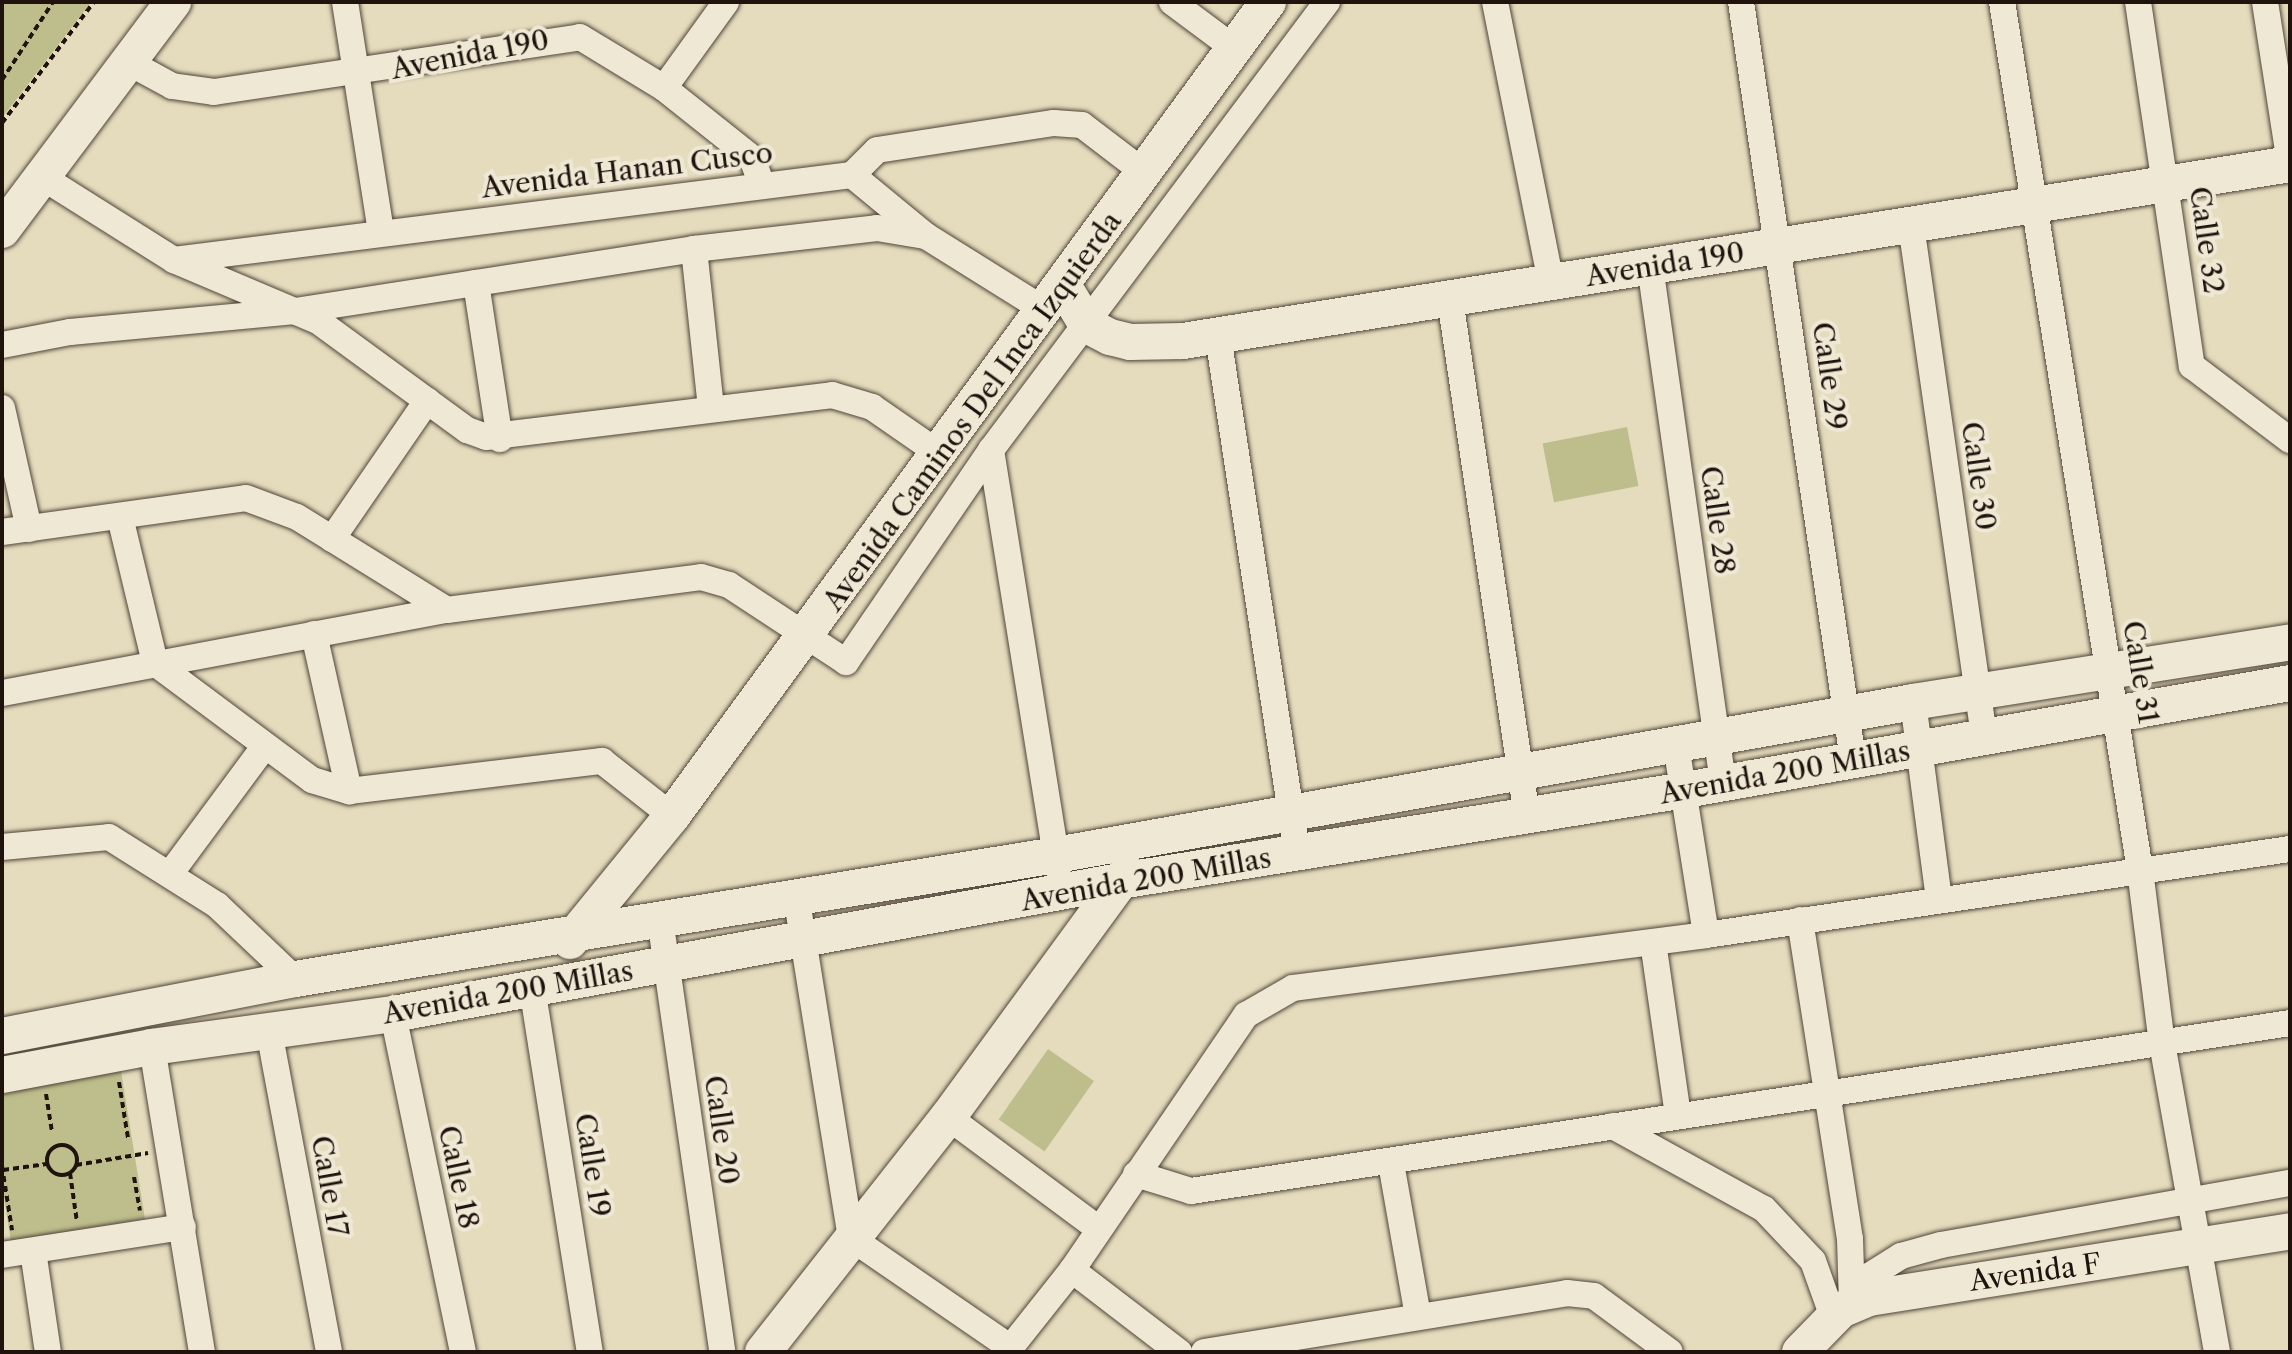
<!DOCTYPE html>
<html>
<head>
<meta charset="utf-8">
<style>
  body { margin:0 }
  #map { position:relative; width:2292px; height:1354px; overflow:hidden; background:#e5dcbd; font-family:"Libre Caslon Text",serif }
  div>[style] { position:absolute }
  .green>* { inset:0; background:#bdbe8c; transform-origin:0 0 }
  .path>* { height:4px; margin-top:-2px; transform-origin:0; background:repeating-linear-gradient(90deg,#20130e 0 6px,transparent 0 10px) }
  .path>.ring { margin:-2px; padding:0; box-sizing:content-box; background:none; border:4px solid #20130e; border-radius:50% }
  .roads { filter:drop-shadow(0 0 2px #51453a) drop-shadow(0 0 2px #51453a) }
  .street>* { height:26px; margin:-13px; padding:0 13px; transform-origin:13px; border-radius:13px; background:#eee8d4 }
  .secondary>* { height:36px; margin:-18px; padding:0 18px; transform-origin:18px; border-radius:18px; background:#eee8d4 }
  span { translate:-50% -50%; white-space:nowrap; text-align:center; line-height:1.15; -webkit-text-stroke:8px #eee8d4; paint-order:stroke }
  .street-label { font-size:28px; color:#20130e }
  .frame { position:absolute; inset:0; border:4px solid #20130e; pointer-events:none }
</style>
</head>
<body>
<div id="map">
  <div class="green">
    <div style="clip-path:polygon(2px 2px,91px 2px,2px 118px)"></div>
    <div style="left:1627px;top:427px;width:60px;height:86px;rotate:79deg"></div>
    <div style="left:1048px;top:1049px;width:56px;height:86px;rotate:35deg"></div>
    <div style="clip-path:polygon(120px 1065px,145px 1219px,11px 1242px,2px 1185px,2px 1095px)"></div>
  </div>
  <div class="path">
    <div style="left:2px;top:80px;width:93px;rotate:-56.8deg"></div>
    <div style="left:2px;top:123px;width:152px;rotate:-52.8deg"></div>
    <div style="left:119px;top:1082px;width:57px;rotate:80.9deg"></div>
    <div style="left:46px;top:1094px;width:37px;rotate:81deg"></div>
    <div class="ring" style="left:47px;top:1145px;width:26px;height:26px"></div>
    <div style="left:76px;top:1165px;width:73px;rotate:-9.5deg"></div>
    <div style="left:2px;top:1166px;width:65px;rotate:81.1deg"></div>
    <div style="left:3px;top:1170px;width:44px;rotate:-7.8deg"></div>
    <div style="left:70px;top:1173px;width:49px;rotate:81.9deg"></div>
    <div style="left:134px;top:1177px;width:34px;rotate:80deg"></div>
  </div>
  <div class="roads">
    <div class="street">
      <div style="left:345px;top:2px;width:234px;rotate:81.1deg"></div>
      <div style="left:1172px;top:2px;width:79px;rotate:36.7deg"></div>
      <div style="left:1495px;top:2px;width:286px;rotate:78.7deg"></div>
      <div style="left:1741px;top:2px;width:766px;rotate:81.59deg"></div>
      <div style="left:2002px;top:2px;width:879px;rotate:80.97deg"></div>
      <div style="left:2140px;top:870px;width:174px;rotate:82.8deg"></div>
      <div style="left:2162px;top:1043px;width:314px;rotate:79.9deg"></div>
      <div style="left:2138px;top:2px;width:368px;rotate:81.6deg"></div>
      <div style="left:2192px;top:366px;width:123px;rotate:37.1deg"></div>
      <div style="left:2265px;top:2px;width:164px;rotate:81.2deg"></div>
      <div style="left:128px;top:62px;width:50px;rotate:28.6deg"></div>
      <div style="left:172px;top:86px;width:42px;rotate:8.1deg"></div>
      <div style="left:214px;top:92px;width:370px;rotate:-8.5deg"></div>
      <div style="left:580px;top:37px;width:98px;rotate:31.3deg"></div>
      <div style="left:664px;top:88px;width:112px;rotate:38.5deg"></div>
      <div style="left:752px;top:158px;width:29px;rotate:70deg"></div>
      <div style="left:664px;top:88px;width:106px;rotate:-54.2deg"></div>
      <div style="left:852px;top:175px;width:35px;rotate:-45deg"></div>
      <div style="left:877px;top:150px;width:179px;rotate:-8.7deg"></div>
      <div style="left:1054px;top:123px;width:28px;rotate:4deg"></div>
      <div style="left:1082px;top:125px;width:81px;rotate:37.4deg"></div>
      <div style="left:42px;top:177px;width:156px;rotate:32.2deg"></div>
      <div style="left:174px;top:260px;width:156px;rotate:23deg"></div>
      <div style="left:318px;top:321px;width:185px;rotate:36.2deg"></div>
      <div style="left:467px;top:430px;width:20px;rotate:20deg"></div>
      <div style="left:486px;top:437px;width:349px;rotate:-6.9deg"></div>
      <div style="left:832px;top:395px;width:42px;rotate:16.7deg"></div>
      <div style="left:872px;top:407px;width:83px;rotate:34.7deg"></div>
      <div style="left:1911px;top:225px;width:516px;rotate:81.87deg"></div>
      <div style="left:694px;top:249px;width:159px;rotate:83.9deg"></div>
      <div style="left:174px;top:260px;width:683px;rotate:-7.15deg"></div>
      <div style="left:852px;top:175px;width:96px;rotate:39.5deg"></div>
      <div style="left:926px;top:236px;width:142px;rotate:32deg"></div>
      <div style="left:1650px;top:266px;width:522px;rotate:81.96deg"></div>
      <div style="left:476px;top:283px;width:158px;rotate:81.3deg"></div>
      <div style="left:1450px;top:299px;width:523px;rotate:81.53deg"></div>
      <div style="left:1218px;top:336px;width:522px;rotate:81.3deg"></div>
      <div style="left:2px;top:345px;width:69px;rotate:-10.8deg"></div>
      <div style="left:70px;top:332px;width:226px;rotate:-5.3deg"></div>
      <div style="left:295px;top:311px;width:404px;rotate:-8.8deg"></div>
      <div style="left:694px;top:249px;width:184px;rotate:-6.5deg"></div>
      <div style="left:877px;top:228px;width:50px;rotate:9.3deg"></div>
      <div style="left:2px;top:408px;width:124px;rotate:77.4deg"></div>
      <div style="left:991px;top:450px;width:424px;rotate:80.9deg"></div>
      <div style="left:120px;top:517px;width:150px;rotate:76.5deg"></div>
      <div style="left:155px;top:663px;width:196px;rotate:36.7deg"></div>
      <div style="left:312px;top:780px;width:39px;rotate:17deg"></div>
      <div style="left:349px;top:791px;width:255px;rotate:-6.8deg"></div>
      <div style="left:602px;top:761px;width:89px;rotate:38.2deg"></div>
      <div style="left:2px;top:532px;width:246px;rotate:-7.9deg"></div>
      <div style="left:246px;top:498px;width:54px;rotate:20.4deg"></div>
      <div style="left:297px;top:517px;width:176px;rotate:31.8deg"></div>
      <div style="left:332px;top:539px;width:168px;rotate:-55.5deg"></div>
      <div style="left:314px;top:634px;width:161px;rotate:77.4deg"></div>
      <div style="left:2px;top:693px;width:453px;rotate:-10.6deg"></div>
      <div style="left:447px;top:610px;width:256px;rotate:-7.4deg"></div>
      <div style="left:701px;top:577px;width:29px;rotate:16deg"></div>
      <div style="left:729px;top:585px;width:140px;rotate:33.3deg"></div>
      <div style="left:846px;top:662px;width:257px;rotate:-55.6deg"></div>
      <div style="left:991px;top:450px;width:560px;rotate:-53.13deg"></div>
      <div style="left:1913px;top:702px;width:200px;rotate:82.5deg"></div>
      <div style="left:1676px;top:745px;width:192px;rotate:81deg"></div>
      <div style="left:2px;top:847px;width:107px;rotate:-5.3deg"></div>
      <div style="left:109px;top:837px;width:128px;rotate:32.2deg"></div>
      <div style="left:217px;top:905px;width:108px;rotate:43.5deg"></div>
      <div style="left:170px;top:874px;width:158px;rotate:-53.5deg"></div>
      <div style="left:796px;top:895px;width:347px;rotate:80.9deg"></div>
      <div style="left:851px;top:1238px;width:194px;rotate:34.5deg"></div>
      <div style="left:660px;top:919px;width:436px;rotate:81.8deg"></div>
      <div style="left:1800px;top:920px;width:323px;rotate:81.1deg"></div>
      <div style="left:1850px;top:1239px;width:64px;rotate:88.2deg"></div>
      <div style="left:1653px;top:942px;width:175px;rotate:81.8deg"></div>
      <div style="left:532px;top:987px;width:370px;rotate:81deg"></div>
      <div style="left:393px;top:1014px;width:345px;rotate:78.3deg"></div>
      <div style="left:269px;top:1031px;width:327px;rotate:79.4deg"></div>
      <div style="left:152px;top:1047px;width:309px;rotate:80.7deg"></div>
      <div style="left:948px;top:1117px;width:188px;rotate:36.6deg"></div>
      <div style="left:1613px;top:1126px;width:172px;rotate:28.8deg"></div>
      <div style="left:1764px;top:1209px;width:71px;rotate:46.7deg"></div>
      <div style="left:1813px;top:1261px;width:59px;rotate:70.3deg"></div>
      <div style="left:1391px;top:1163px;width:155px;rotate:80deg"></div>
      <div style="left:1136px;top:1174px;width:58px;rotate:17.2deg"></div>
      <div style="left:1191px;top:1191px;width:1112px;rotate:-8.69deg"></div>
      <div style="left:33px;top:1251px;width:102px;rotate:81.6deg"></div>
      <div style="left:2px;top:1255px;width:183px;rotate:-8.8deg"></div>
      <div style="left:1072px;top:1270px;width:135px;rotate:37.5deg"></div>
      <div style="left:1852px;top:1303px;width:32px;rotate:-58deg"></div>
      <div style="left:1869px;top:1276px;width:38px;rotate:-32deg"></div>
      <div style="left:1901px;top:1256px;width:41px;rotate:-15.4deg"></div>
      <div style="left:1941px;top:1245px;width:354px;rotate:-10.1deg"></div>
      <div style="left:1007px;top:1352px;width:105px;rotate:-51.6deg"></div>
      <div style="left:1072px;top:1270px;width:309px;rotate:-55.7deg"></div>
      <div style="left:1246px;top:1015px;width:54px;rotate:-29.9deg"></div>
      <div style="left:1293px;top:988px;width:416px;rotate:-7.3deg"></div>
      <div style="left:1706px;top:935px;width:590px;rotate:-8.38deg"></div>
      <div style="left:1204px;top:1352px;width:368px;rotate:-9.2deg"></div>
      <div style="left:1567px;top:1293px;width:27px;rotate:6deg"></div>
      <div style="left:1594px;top:1296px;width:94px;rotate:36.4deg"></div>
    </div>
    <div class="secondary">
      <div style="left:2px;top:230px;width:285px;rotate:-53.1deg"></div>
      <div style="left:1064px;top:287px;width:44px;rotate:58.8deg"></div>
      <div style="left:1087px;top:325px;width:26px;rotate:28deg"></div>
      <div style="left:1110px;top:337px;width:21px;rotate:14deg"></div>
      <div style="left:1130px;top:342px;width:53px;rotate:-1.1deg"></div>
      <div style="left:1183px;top:341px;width:1121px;rotate:-9.08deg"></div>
      <div style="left:570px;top:941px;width:161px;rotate:-50.8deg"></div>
      <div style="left:672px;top:816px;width:1009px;rotate:-53.79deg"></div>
      <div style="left:2px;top:1036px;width:298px;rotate:-11deg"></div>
      <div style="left:295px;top:979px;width:771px;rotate:-9.25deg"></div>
      <div style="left:1056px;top:855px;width:871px;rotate:-10.12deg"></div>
      <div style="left:1913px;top:702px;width:382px;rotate:-9deg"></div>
      <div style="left:2px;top:1075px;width:153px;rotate:-10.6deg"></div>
      <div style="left:152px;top:1047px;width:243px;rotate:-7.8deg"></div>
      <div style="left:393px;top:1014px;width:739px;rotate:-10.37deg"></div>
      <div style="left:1120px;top:881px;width:572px;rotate:-9.15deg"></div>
      <div style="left:1685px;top:790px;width:614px;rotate:-10.03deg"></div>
      <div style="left:763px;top:1352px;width:299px;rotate:-51.8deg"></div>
      <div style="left:948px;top:1117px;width:303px;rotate:-53.8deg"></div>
      <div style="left:1800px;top:1352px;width:59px;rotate:-45.7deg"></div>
      <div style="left:1841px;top:1310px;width:30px;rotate:-23deg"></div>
      <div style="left:1869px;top:1298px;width:426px;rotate:-9deg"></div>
    </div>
  </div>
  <div class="street-label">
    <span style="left:470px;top:54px;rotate:-11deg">Avenida 190</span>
    <span style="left:627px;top:170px;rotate:-7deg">Avenida Hanan Cusco</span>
    <span style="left:2207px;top:240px;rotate:82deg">Calle 32</span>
    <span style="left:1665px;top:264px;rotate:-9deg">Avenida 190</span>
    <span style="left:1830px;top:376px;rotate:82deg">Calle 29</span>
    <span style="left:972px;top:411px;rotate:-54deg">Avenida Caminos Del Inca Izquierda</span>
    <span style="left:1979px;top:476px;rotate:82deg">Calle 30</span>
    <span style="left:1718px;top:520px;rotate:82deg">Calle 28</span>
    <span style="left:2141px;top:672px;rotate:81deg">Calle 31</span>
    <span style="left:1785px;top:772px;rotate:-10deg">Avenida 200 Millas</span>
    <span style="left:1146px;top:879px;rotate:-10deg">Avenida 200 Millas</span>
    <span style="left:508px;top:992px;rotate:-10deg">Avenida 200 Millas</span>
    <span style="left:722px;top:1130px;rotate:82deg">Calle 20</span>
    <span style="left:593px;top:1165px;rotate:81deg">Calle 19</span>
    <span style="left:459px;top:1177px;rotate:78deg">Calle 18</span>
    <span style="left:330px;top:1186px;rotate:80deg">Calle 17</span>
    <span style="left:2035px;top:1272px;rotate:-8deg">Avenida F</span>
  </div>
  <div class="frame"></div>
</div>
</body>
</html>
